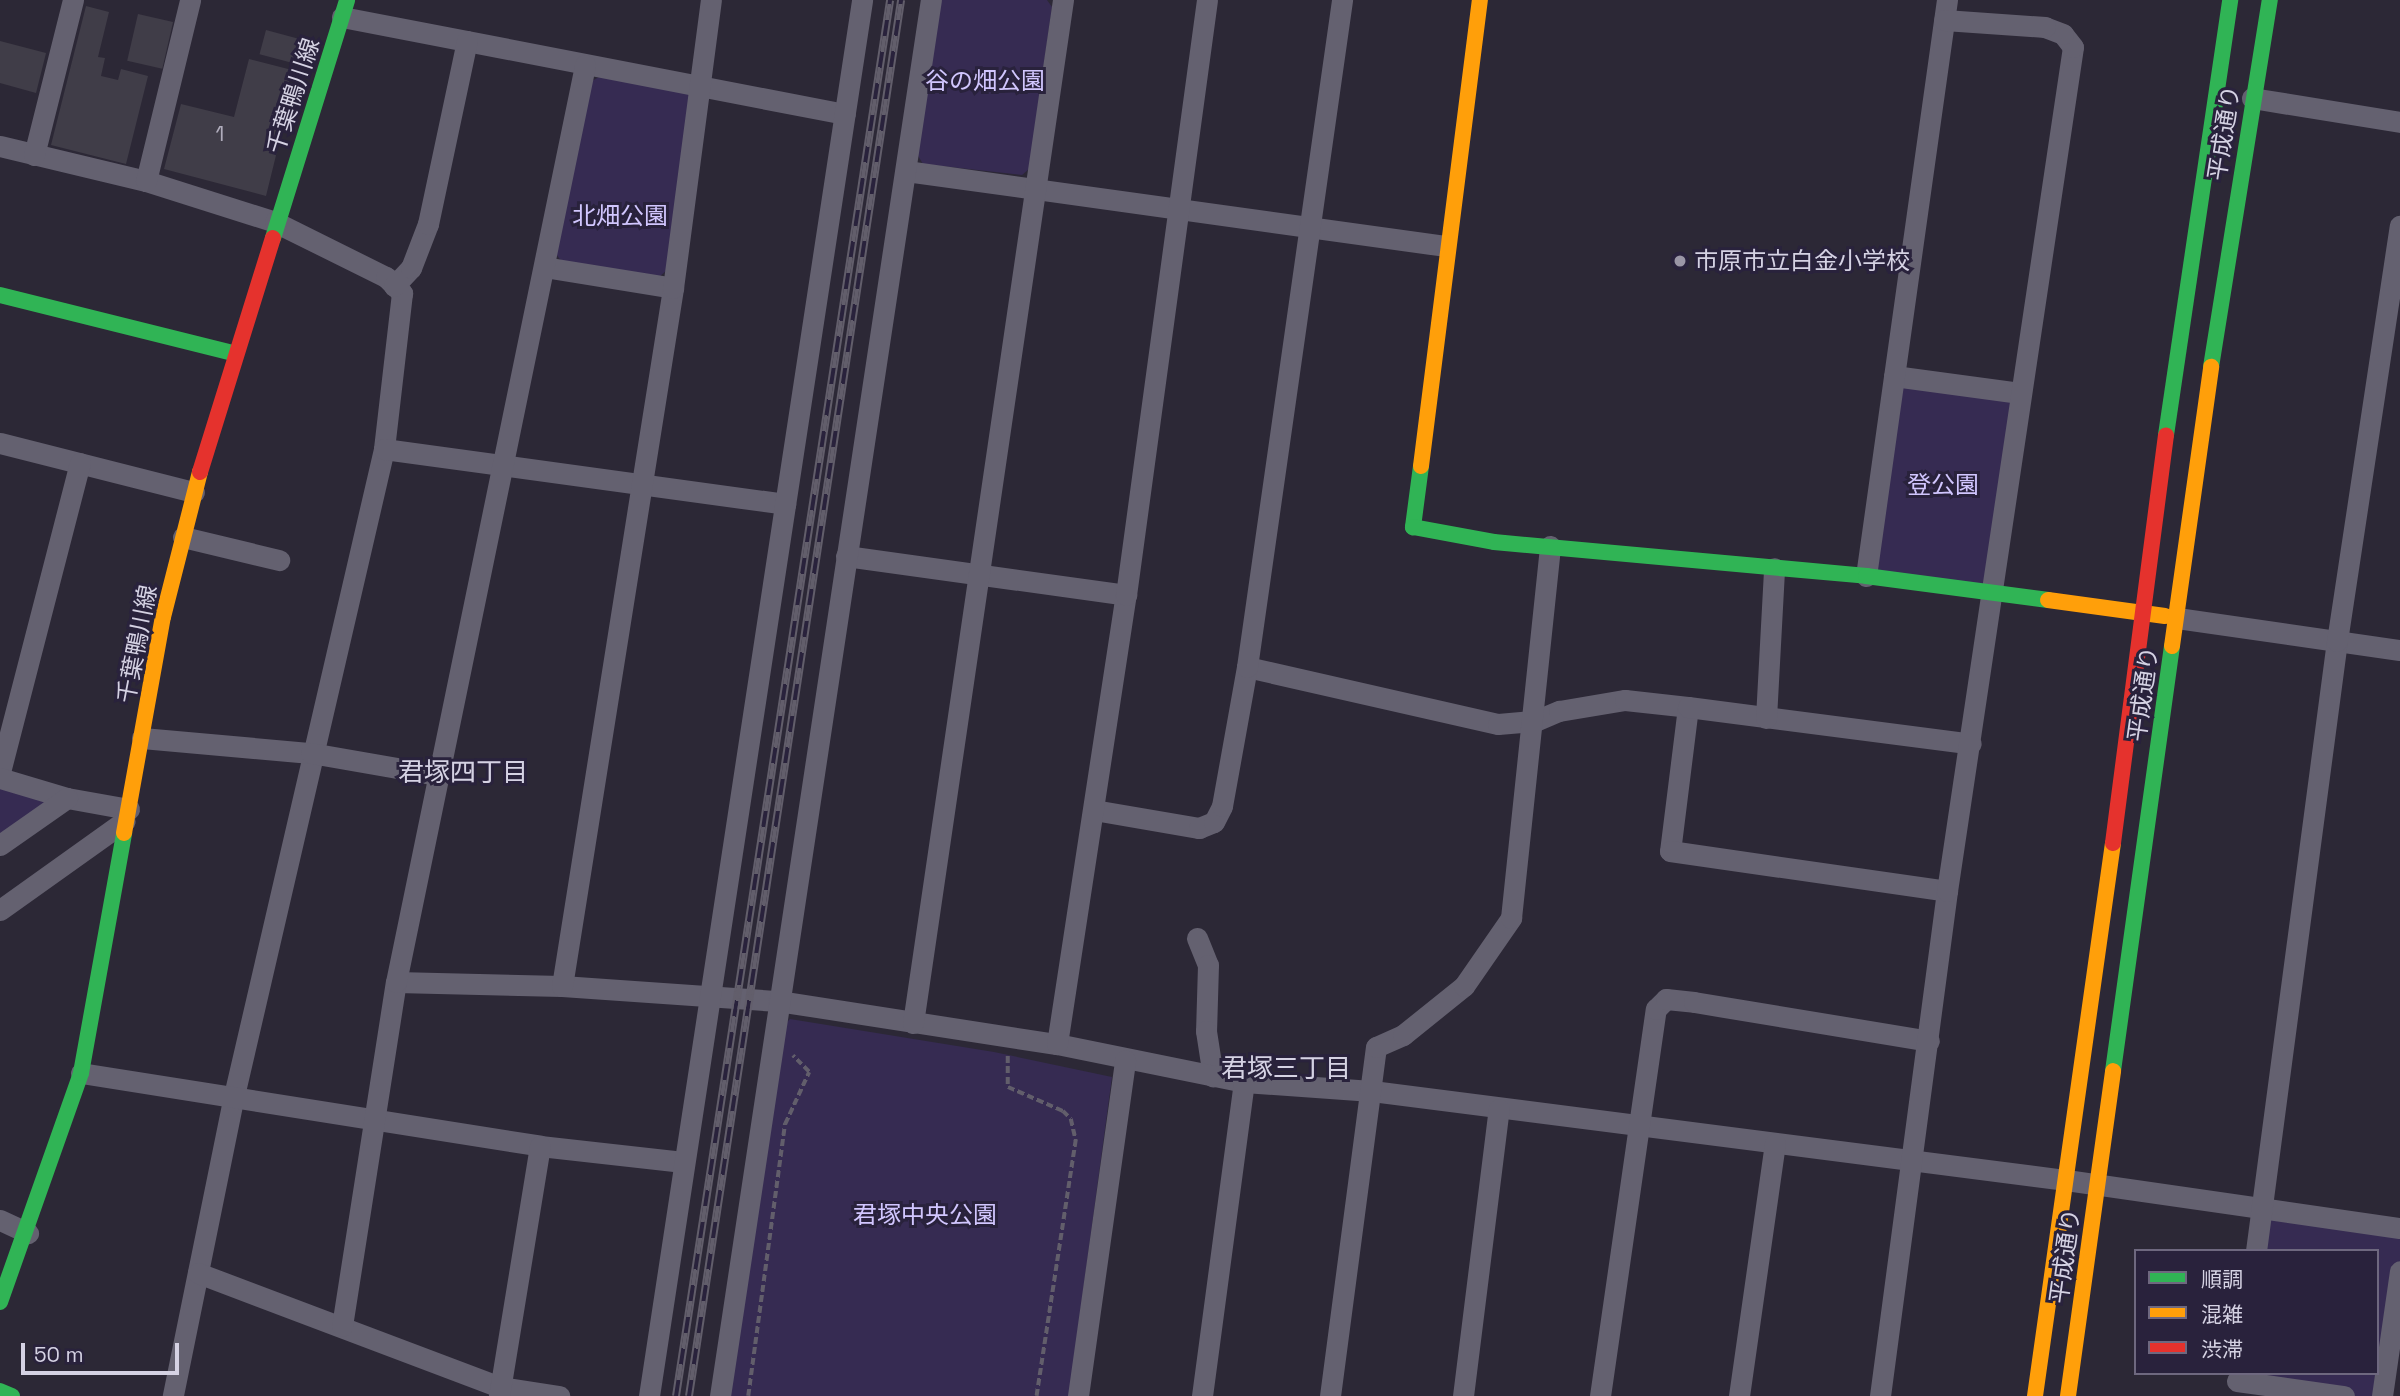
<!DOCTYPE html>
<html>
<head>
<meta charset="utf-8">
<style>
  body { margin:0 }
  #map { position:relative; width:2400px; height:1396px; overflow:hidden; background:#2c2836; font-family:"Space Grotesk","Noto Sans JP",sans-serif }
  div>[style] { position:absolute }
  .green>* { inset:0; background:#362b52; transform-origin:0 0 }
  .building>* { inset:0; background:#403d48; transform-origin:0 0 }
  .path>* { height:3.5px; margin-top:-1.75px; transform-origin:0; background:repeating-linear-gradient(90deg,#625e6b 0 7px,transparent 0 10.5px) }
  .street>* { height:21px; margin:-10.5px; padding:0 10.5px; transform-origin:10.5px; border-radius:10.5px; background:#646170 }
  .fast>* { height:16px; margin:-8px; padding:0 8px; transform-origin:8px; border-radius:8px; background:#30b455 }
  .slow>* { height:16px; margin:-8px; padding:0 8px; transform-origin:8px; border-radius:8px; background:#ff9f0a }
  .jam>* { height:16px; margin:-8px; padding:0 8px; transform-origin:8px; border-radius:8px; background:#e5322d }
  .rail>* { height:8px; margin-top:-4px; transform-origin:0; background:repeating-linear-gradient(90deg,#29223c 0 16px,#625e6b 0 32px); box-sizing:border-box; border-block:2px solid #625e6b }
  .dots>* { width:19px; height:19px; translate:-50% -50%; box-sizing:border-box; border:4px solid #29223c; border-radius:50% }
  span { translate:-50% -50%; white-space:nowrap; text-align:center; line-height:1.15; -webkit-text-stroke:6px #29223c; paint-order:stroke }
  .number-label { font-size:21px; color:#b0adbc }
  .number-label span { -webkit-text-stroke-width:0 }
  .park-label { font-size:24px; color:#d1c6fe }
  .street-label { font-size:24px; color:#d5d2e3 }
  .poi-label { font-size:24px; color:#d5d2e3 }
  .left { translate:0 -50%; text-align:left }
  .neighbourhood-label { font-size:26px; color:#d5d2e3 }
  .legend { position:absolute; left:2134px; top:1249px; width:245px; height:126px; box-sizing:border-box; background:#29223c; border:2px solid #6e687f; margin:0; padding:9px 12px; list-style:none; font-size:21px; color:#d5d2e3 }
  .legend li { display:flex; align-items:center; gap:14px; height:35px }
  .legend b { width:35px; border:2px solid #6e687f }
  .scale { position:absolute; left:21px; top:1343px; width:158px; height:32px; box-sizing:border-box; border:4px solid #d5d2e3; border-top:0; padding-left:9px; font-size:21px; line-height:24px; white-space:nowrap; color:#d5d2e3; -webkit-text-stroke:5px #29223c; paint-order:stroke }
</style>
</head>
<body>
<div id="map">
  <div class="green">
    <div style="clip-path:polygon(940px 0,1047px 0,1052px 7px,1029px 169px,1022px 175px,923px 164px,917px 154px)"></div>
    <div style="clip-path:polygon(599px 77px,688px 93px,692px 100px,666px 271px,659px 277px,562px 262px,556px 254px,592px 81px)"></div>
    <div style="left:1894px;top:376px;width:127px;height:202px;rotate:8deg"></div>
    <div style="clip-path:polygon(0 781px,67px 798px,0 845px)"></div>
    <div style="clip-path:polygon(790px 1019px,994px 1052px,1112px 1077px,1069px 1396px,728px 1396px,785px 1024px)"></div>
    <div style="clip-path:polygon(2261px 1211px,2400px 1228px,2400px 1271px,2382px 1396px,2344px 1396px,2238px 1373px,2377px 1373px,2377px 1251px,2256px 1251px)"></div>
  </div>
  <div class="building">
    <div style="clip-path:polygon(86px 6px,109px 12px,98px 57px,105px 58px,101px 76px,118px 80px,121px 69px,148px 76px,126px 164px,51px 145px)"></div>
    <div style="left:138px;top:14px;width:36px;height:48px;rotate:13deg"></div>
    <div style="left:266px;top:30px;width:51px;height:25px;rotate:15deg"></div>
    <div style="clip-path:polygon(0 41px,46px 53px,36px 93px,0 83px)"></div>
    <div style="clip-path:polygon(249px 59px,292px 70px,275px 134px,281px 135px,266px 196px,164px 169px,181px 104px,234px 117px)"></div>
  </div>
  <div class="path">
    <div style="left:1008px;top:1056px;width:31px;rotate:90deg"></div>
    <div style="left:1008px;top:1087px;width:60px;rotate:23.6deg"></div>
    <div style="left:1063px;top:1111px;width:11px;rotate:45deg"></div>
    <div style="left:1071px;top:1119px;width:22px;rotate:77deg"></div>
    <div style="left:1076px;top:1140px;width:259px;rotate:98.7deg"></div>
    <div style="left:748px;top:1396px;width:275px;rotate:-82.3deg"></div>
    <div style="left:785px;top:1124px;width:57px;rotate:-65.2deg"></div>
    <div style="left:809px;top:1072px;width:23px;rotate:-135deg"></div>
  </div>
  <div class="street">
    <div style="left:342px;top:17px;width:512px;rotate:10.92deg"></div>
    <div style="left:2252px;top:98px;width:150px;rotate:9.2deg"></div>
    <div style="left:0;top:146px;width:150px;rotate:13.5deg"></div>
    <div style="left:146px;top:181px;width:135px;rotate:17.6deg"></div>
    <div style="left:275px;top:222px;width:124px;rotate:26.4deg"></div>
    <div style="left:386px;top:277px;width:23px;rotate:45deg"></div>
    <div style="left:402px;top:293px;width:157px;rotate:96.6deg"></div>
    <div style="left:384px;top:449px;width:668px;rotate:103.06deg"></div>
    <div style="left:233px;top:1100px;width:302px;rotate:101.5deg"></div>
    <div style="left:34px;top:155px;width:160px;rotate:-75.9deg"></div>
    <div style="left:906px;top:171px;width:544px;rotate:7.92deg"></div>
    <div style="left:146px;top:181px;width:186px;rotate:-76.3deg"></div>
    <div style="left:544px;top:267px;width:131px;rotate:9.2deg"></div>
    <div style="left:394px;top:286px;width:25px;rotate:-47deg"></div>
    <div style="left:411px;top:268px;width:47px;rotate:-68.9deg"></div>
    <div style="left:428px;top:224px;width:187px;rotate:-78deg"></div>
    <div style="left:1894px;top:376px;width:127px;rotate:7.7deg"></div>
    <div style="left:0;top:443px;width:200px;rotate:14.2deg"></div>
    <div style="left:384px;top:449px;width:405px;rotate:7.8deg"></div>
    <div style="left:183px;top:537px;width:99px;rotate:13.5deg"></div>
    <div style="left:846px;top:556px;width:283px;rotate:7.9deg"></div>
    <div style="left:1866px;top:576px;width:582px;rotate:-82deg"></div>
    <div style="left:2177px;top:618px;width:225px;rotate:8.2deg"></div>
    <div style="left:1247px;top:667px;width:257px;rotate:12.8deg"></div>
    <div style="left:1498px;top:724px;width:37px;rotate:-5deg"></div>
    <div style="left:1535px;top:721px;width:26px;rotate:-23deg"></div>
    <div style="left:1559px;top:711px;width:67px;rotate:-9.5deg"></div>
    <div style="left:1625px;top:700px;width:63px;rotate:6.3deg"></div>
    <div style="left:1688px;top:707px;width:145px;rotate:97.1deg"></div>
    <div style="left:1670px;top:851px;width:280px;rotate:8.2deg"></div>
    <div style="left:1688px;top:707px;width:285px;rotate:7.4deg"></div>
    <div style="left:1766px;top:718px;width:150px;rotate:-86.9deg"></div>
    <div style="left:142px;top:738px;width:170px;rotate:5.1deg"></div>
    <div style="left:311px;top:753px;width:128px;rotate:9.9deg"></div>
    <div style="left:0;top:772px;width:319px;rotate:-75.5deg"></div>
    <div style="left:0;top:778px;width:70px;rotate:16.6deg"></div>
    <div style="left:67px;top:798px;width:63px;rotate:10.1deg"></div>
    <div style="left:1094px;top:810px;width:107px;rotate:9.7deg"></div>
    <div style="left:1199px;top:828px;width:16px;rotate:-22deg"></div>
    <div style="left:1214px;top:822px;width:18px;rotate:-63deg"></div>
    <div style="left:1222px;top:806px;width:141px;rotate:-79.8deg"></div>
    <div style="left:1247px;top:667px;width:674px;rotate:-81.89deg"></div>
    <div style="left:0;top:845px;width:82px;rotate:-35deg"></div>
    <div style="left:0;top:910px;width:153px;rotate:-35.5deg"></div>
    <div style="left:1197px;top:938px;width:29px;rotate:68deg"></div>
    <div style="left:1208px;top:965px;width:66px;rotate:91.7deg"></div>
    <div style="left:1206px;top:1031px;width:46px;rotate:81.2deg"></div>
    <div style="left:396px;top:982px;width:166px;rotate:1.4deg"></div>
    <div style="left:562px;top:986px;width:217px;rotate:4deg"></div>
    <div style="left:778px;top:1001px;width:282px;rotate:8.8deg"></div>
    <div style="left:1057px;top:1044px;width:191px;rotate:11.5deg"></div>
    <div style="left:1244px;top:1082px;width:128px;rotate:4deg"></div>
    <div style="left:1372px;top:1091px;width:700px;rotate:7.31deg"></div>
    <div style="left:2066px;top:1180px;width:337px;rotate:8.2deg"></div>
    <div style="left:562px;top:986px;width:707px;rotate:-80.96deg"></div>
    <div style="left:673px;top:288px;width:290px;rotate:-82.5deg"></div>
    <div style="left:913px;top:1023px;width:1034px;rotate:-81.66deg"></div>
    <div style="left:1057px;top:1044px;width:454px;rotate:-81.3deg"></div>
    <div style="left:1126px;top:595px;width:600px;rotate:-82.25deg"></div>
    <div style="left:81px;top:1073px;width:465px;rotate:9deg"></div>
    <div style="left:540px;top:1146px;width:144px;rotate:6.4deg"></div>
    <div style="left:0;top:1220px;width:31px;rotate:25deg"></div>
    <div style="left:2256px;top:1251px;width:615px;rotate:-82.44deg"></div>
    <div style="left:2337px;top:641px;width:420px;rotate:-81.4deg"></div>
    <div style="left:198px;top:1273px;width:323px;rotate:20.7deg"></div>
    <div style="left:500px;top:1387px;width:60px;rotate:8.7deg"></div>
    <div style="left:342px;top:1326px;width:348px;rotate:-81.1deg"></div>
    <div style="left:396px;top:982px;width:936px;rotate:-78.35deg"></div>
    <div style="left:2237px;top:1381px;width:108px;rotate:8deg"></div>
    <div style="left:499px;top:1396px;width:253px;rotate:-80.7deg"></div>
    <div style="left:649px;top:1396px;width:1412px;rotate:-81.32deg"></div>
    <div style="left:720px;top:1396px;width:1412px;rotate:-81.41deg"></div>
    <div style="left:1078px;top:1396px;width:339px;rotate:-82deg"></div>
    <div style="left:1202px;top:1396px;width:317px;rotate:-82.4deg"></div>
    <div style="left:1330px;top:1396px;width:352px;rotate:-82.5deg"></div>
    <div style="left:1376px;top:1047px;width:30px;rotate:-24deg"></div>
    <div style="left:1403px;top:1035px;width:78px;rotate:-38.8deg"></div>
    <div style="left:1464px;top:986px;width:83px;rotate:-55.3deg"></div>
    <div style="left:1511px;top:918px;width:374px;rotate:-84deg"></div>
    <div style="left:1463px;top:1396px;width:289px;rotate:-82.9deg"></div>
    <div style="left:1600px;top:1396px;width:391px;rotate:-81.8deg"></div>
    <div style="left:1656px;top:1009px;width:14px;rotate:-45deg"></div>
    <div style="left:1666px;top:999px;width:28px;rotate:6deg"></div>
    <div style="left:1694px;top:1002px;width:238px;rotate:9.4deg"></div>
    <div style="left:1739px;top:1396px;width:255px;rotate:-81.9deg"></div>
    <div style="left:1880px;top:1396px;width:509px;rotate:-82.44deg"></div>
    <div style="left:1947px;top:891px;width:853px;rotate:-81.51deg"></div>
    <div style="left:2073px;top:47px;width:16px;rotate:-128deg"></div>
    <div style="left:2063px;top:34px;width:19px;rotate:-159deg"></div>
    <div style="left:2045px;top:27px;width:101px;rotate:-176deg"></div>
    <div style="left:2382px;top:1396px;width:126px;rotate:-81.8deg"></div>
  </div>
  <div class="fast">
    <div style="left:273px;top:238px;width:249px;rotate:-72.7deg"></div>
    <div style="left:0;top:295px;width:243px;rotate:14deg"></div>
    <div style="left:2211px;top:367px;width:372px;rotate:-80.9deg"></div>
    <div style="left:2166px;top:435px;width:440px;rotate:-81.6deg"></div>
    <div style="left:1421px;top:466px;width:62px;rotate:97.5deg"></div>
    <div style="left:1413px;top:527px;width:82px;rotate:10.5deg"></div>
    <div style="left:1494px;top:542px;width:374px;rotate:5.2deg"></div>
    <div style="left:1866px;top:576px;width:184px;rotate:7.5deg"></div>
    <div style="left:2113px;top:1071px;width:429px;rotate:-82.1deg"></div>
    <div style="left:0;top:1302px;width:243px;rotate:-70.5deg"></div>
    <div style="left:81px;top:1073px;width:244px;rotate:-79.8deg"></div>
    <div style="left:0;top:1391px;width:13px;rotate:23deg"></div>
  </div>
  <div class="slow">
    <div style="left:1421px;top:466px;width:470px;rotate:-82.8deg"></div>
    <div style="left:2048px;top:600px;width:118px;rotate:7.8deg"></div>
    <div style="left:2172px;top:646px;width:282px;rotate:-82deg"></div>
    <div style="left:124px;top:833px;width:219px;rotate:-79.8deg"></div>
    <div style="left:163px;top:617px;width:150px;rotate:-75.7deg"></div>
    <div style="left:2035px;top:1396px;width:558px;rotate:-81.97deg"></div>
    <div style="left:2068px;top:1396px;width:328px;rotate:-82.1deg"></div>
  </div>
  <div class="jam">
    <div style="left:200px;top:472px;width:245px;rotate:-72.7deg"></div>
    <div style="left:2113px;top:843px;width:411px;rotate:-82.6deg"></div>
  </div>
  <div class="rail">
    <div style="left:676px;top:1396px;width:1412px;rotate:-81.28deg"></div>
    <div style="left:689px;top:1396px;width:1412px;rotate:-81.36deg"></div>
  </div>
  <div class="dots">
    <div style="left:1680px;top:261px;background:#9a96a6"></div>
  </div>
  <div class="number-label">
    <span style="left:220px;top:134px">1</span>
  </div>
  <div class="park-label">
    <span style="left:985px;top:81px">谷の畑公園</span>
    <span style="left:620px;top:216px">北畑公園</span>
    <span style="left:1943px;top:485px">登公園</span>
    <span style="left:925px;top:1215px">君塚中央公園</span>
  </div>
  <div class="street-label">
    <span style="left:293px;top:96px;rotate:-72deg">千葉鴨川線</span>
    <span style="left:2224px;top:133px;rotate:-81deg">平成通り</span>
    <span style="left:137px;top:644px;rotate:-79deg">千葉鴨川線</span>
    <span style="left:2143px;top:694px;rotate:-82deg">平成通り</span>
    <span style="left:2065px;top:1256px;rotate:-82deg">平成通り</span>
  </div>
  <div class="poi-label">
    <span class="left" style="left:1694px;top:261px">市原市立白金小学校</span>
  </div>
  <div class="neighbourhood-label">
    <span style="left:463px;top:773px">君塚四丁目</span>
    <span style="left:1286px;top:1069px">君塚三丁目</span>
  </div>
  <ul class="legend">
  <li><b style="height:9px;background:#30b455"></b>順調</li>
  <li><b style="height:9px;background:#ff9f0a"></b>混雑</li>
  <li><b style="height:9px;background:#e5322d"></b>渋滞</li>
  </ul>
  <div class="scale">50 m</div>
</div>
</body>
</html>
